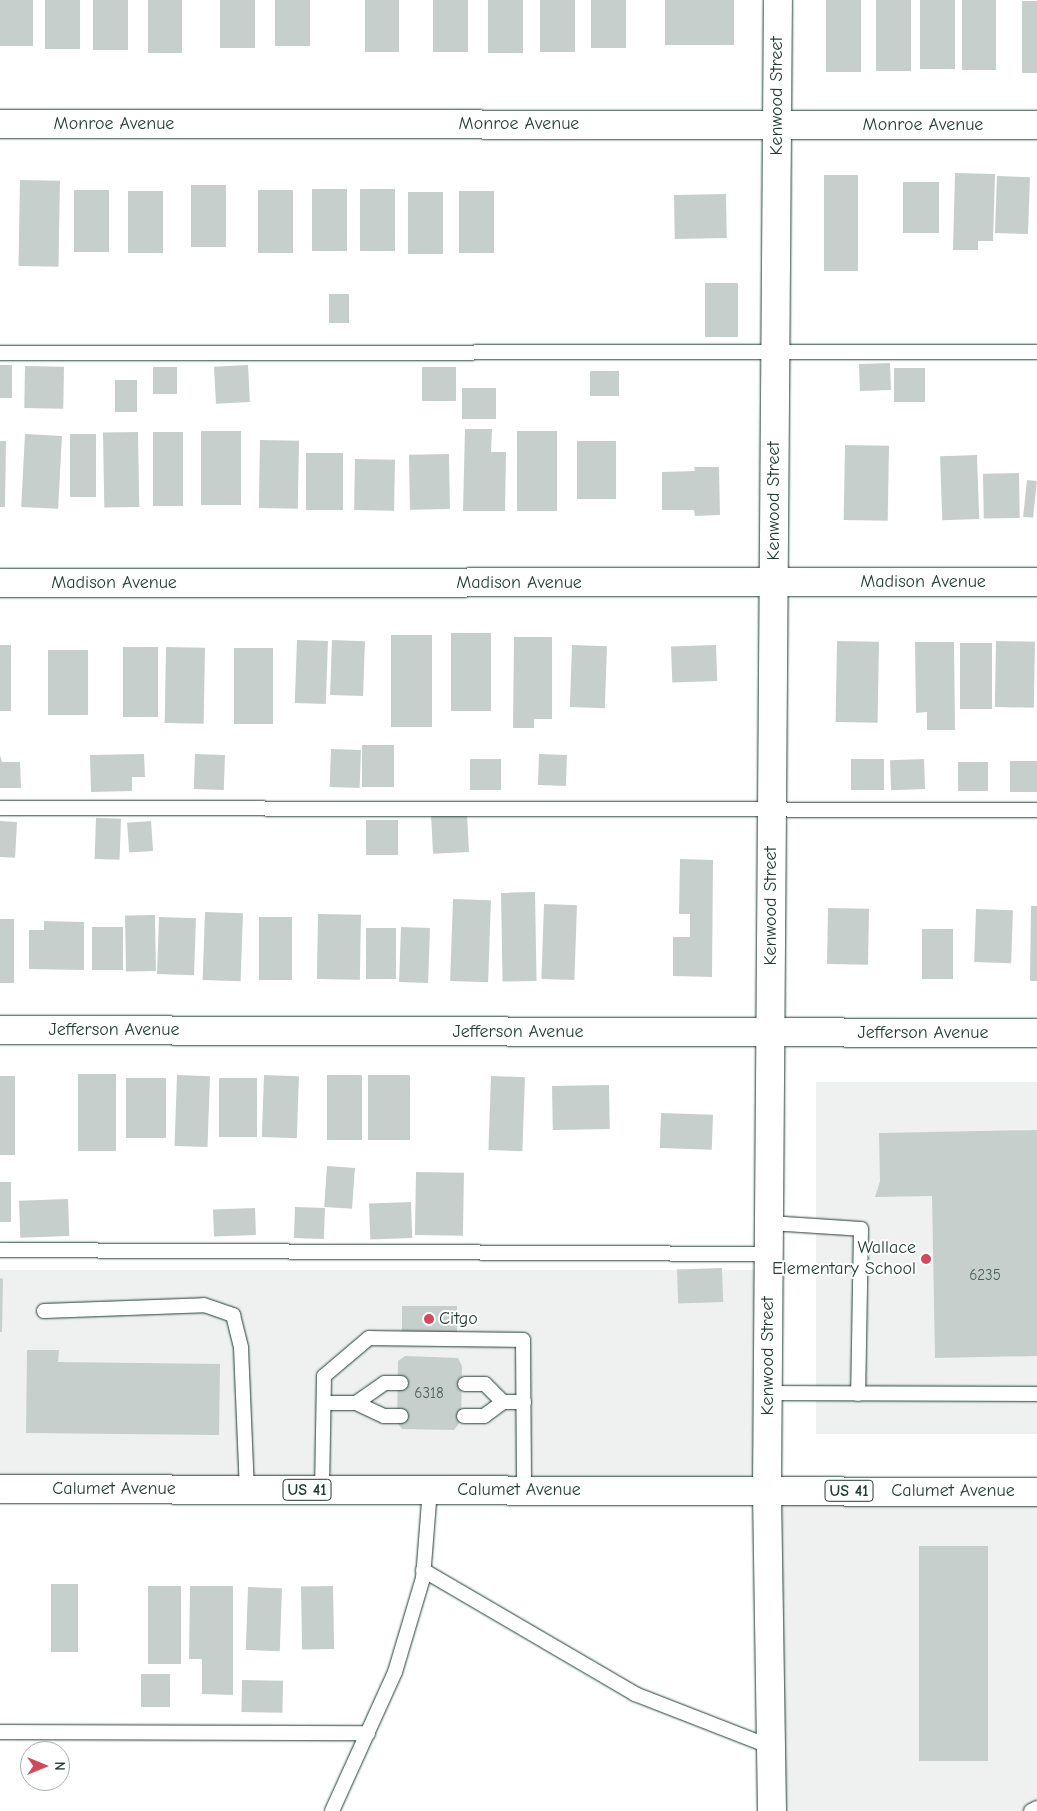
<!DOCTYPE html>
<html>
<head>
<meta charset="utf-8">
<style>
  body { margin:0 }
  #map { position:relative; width:1037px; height:1811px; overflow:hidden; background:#fff; font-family:"Comic Neue",sans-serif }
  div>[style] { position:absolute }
  .built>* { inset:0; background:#eef1f0; transform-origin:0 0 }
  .building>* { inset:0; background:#c7cfcc; transform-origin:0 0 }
  .roads { filter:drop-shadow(0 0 1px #1f3d34) drop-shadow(0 0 1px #1f3d34) }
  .service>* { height:14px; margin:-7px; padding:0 7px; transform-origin:7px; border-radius:7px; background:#fff }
  .minor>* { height:28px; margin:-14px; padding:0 14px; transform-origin:14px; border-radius:14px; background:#fff }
  .primary>* { height:28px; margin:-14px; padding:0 14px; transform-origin:14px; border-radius:14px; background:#fff }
  .dots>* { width:14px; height:14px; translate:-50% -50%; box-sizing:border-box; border:2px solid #fff; border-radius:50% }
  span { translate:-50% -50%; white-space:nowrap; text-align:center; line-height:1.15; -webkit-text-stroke:4px #fff; paint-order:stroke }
  .number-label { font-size:15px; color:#49625a }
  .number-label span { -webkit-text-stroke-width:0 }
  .shield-label span { padding:1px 4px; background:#fff; border:1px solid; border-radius:4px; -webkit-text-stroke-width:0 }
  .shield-label { font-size:16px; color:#1f3d34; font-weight:700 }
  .street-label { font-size:18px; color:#1f3d34 }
  .poi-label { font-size:18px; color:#1f3d34 }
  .right { translate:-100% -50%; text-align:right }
  .left { translate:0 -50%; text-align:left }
  .north { position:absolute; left:20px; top:1741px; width:50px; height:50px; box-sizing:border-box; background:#fff; border:1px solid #a5b1ae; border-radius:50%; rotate:90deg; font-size:14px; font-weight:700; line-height:20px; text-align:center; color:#1f3d34 }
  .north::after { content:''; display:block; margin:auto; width:18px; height:22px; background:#d1495b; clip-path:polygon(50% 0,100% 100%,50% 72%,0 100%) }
</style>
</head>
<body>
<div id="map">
  <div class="built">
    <div style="left:1037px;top:1082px;width:352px;height:221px;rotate:90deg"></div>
    <div style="left:0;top:1270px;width:755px;height:214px"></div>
    <div style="left:777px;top:1500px;width:260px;height:311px"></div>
  </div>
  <div class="building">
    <div style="left:0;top:0;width:33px;height:46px"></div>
    <div style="left:45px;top:0;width:35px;height:49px"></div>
    <div style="left:93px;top:0;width:35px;height:50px"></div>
    <div style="left:148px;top:0;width:34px;height:53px"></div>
    <div style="left:220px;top:0;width:35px;height:48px"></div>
    <div style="left:275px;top:0;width:35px;height:46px"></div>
    <div style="left:365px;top:0;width:34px;height:52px"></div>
    <div style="left:433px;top:0;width:35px;height:52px"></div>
    <div style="left:488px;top:0;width:35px;height:53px"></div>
    <div style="left:540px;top:0;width:35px;height:52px"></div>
    <div style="left:591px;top:0;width:35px;height:48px"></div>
    <div style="left:665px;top:0;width:69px;height:45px"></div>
    <div style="left:826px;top:0;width:35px;height:72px"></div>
    <div style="left:876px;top:0;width:35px;height:71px"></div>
    <div style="left:920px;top:0;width:35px;height:69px"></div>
    <div style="left:962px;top:0;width:34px;height:70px"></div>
    <div style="left:1022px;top:1px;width:15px;height:72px"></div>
    <div style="clip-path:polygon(955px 173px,995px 174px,993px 241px,978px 241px,978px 250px,953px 250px)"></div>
    <div style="left:824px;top:175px;width:34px;height:96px"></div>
    <div style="left:997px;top:176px;width:33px;height:57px;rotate:2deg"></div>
    <div style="left:20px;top:180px;width:40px;height:86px;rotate:1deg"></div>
    <div style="left:903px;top:182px;width:36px;height:51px"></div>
    <div style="left:191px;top:185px;width:35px;height:62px"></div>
    <div style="left:312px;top:189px;width:35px;height:62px"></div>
    <div style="left:360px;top:189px;width:35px;height:62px"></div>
    <div style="left:74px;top:190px;width:35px;height:62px"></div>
    <div style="left:258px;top:190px;width:35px;height:63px"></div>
    <div style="left:128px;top:191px;width:35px;height:62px"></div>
    <div style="left:459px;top:191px;width:35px;height:62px"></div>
    <div style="left:408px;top:192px;width:35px;height:62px"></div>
    <div style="left:726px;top:194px;width:44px;height:52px;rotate:89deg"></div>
    <div style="left:705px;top:283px;width:33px;height:54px"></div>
    <div style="left:329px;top:294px;width:20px;height:29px"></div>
    <div style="left:890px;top:363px;width:27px;height:31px;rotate:88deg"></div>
    <div style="left:12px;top:365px;width:33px;height:12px;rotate:90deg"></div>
    <div style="left:248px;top:365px;width:37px;height:34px;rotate:87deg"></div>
    <div style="left:25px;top:366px;width:39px;height:42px;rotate:1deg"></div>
    <div style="left:153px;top:367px;width:24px;height:27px"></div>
    <div style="left:422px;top:367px;width:34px;height:34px"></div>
    <div style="left:894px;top:368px;width:31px;height:34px"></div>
    <div style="left:590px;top:371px;width:29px;height:25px"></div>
    <div style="left:137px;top:380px;width:32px;height:22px;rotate:90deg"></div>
    <div style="left:462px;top:388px;width:34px;height:31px"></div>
    <div style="clip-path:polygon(465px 429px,492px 429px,491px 452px,506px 452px,505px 511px,463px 511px)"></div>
    <div style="left:201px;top:431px;width:40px;height:74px"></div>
    <div style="left:517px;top:431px;width:40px;height:80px"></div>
    <div style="left:138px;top:432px;width:75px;height:35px;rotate:89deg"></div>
    <div style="left:153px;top:432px;width:30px;height:74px"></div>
    <div style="left:25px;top:434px;width:37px;height:73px;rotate:3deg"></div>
    <div style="left:70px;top:434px;width:26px;height:63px"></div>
    <div style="left:260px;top:440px;width:39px;height:68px;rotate:1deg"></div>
    <div style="clip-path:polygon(0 441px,6px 441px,5px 507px,0 507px)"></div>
    <div style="left:577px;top:441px;width:39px;height:58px"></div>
    <div style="left:845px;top:445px;width:44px;height:75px;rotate:1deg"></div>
    <div style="left:306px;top:453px;width:37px;height:57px"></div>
    <div style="left:449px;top:454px;width:55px;height:40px;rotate:89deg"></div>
    <div style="left:977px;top:455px;width:64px;height:37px;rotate:88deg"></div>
    <div style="left:355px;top:459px;width:40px;height:51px;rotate:1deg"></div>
    <div style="clip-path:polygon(694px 467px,719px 467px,720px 515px,695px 516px,694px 510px,662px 510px,662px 472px,695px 471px)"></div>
    <div style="left:1019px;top:473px;width:45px;height:36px;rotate:89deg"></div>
    <div style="left:1027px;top:480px;width:10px;height:37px;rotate:6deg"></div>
    <div style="left:451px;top:633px;width:40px;height:78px"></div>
    <div style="left:391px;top:635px;width:41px;height:92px"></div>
    <div style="clip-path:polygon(514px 637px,552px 637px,552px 719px,534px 719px,534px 728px,513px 728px)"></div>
    <div style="left:297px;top:640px;width:31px;height:63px;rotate:2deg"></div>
    <div style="left:332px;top:640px;width:33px;height:55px;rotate:2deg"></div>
    <div style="left:837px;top:641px;width:42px;height:81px;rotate:1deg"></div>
    <div style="left:996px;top:641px;width:39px;height:66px;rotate:1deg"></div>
    <div style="clip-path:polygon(915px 642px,954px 642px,955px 730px,927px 730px,927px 712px,916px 713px)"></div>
    <div style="left:960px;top:643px;width:32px;height:66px"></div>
    <div style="left:0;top:645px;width:11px;height:66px"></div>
    <div style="left:572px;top:645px;width:35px;height:62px;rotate:2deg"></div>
    <div style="left:716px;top:645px;width:36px;height:45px;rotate:88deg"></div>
    <div style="left:123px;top:647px;width:35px;height:70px"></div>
    <div style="left:166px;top:647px;width:39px;height:76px;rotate:1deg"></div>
    <div style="left:234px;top:648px;width:39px;height:76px"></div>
    <div style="left:48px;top:650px;width:40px;height:65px"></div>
    <div style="left:394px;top:745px;width:42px;height:32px;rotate:90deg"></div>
    <div style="left:331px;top:749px;width:30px;height:38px;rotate:2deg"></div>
    <div style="clip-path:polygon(144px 754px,145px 777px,132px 777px,132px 791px,91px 792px,90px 755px)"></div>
    <div style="left:195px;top:754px;width:30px;height:35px;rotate:2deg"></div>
    <div style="left:539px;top:754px;width:28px;height:31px;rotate:2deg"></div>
    <div style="clip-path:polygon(0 755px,2px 762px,20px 762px,21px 788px,0 788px)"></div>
    <div style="left:470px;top:759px;width:31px;height:31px"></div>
    <div style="left:851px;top:759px;width:33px;height:31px"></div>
    <div style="left:924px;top:759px;width:30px;height:34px;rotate:88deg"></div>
    <div style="left:1010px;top:761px;width:27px;height:31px"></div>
    <div style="left:958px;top:762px;width:30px;height:29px"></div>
    <div style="left:467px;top:814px;width:38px;height:36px;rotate:87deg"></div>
    <div style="left:96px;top:818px;width:25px;height:41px;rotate:2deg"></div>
    <div style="left:366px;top:820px;width:32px;height:35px"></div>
    <div style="left:0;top:821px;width:17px;height:36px;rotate:3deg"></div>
    <div style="left:151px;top:821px;width:30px;height:24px;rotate:86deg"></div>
    <div style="clip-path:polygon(680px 859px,713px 860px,712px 977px,673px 976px,673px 937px,690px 937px,690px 914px,679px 914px)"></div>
    <div style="left:535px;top:892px;width:89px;height:34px;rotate:89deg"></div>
    <div style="left:453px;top:899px;width:38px;height:82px;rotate:2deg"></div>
    <div style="left:544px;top:904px;width:33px;height:75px;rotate:2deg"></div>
    <div style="clip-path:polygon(1031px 906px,1037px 906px,1037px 981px,1030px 981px)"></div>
    <div style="left:828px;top:908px;width:41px;height:56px;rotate:1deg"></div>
    <div style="left:976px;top:909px;width:37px;height:53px;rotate:2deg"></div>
    <div style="left:205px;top:912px;width:38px;height:68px;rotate:2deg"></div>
    <div style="left:318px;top:914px;width:43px;height:65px;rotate:1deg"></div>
    <div style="left:155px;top:915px;width:56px;height:30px;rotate:89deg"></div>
    <div style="left:159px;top:917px;width:37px;height:57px;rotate:2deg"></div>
    <div style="left:259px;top:917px;width:33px;height:63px"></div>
    <div style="left:0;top:919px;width:14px;height:64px"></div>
    <div style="clip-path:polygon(44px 921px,84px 922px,84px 970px,29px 969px,29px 930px,44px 930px)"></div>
    <div style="left:92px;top:927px;width:31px;height:43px"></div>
    <div style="left:401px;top:927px;width:29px;height:55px;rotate:2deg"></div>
    <div style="left:366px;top:928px;width:30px;height:51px"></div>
    <div style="left:922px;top:929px;width:31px;height:50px"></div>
    <div style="left:78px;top:1074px;width:38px;height:77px"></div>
    <div style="left:177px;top:1075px;width:33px;height:71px;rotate:2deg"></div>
    <div style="left:264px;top:1075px;width:35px;height:62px;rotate:2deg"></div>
    <div style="left:327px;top:1075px;width:35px;height:65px"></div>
    <div style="left:368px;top:1075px;width:42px;height:65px"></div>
    <div style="left:0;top:1076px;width:15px;height:79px"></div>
    <div style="left:491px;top:1076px;width:34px;height:74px;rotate:2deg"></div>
    <div style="left:126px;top:1078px;width:40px;height:60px"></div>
    <div style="left:219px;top:1078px;width:38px;height:59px"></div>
    <div style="left:609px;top:1085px;width:44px;height:57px;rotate:89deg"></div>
    <div style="left:661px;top:1113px;width:52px;height:35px;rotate:2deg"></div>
    <div style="clip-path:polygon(1037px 1130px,1037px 1356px,935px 1358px,932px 1196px,875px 1197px,880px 1181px,879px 1133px)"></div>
    <div style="left:327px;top:1166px;width:28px;height:41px;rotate:4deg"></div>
    <div style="left:416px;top:1172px;width:48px;height:63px;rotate:1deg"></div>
    <div style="left:0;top:1182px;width:11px;height:40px"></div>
    <div style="left:68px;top:1199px;width:37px;height:49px;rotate:88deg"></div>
    <div style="left:411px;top:1202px;width:36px;height:42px;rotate:88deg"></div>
    <div style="left:295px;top:1207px;width:30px;height:31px;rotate:2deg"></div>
    <div style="left:255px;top:1208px;width:27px;height:42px;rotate:88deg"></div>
    <div style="left:722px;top:1268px;width:34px;height:45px;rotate:88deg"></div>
    <div style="clip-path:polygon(0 1278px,3px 1279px,2px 1332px,0 1332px)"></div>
    <div style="left:402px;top:1306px;width:55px;height:26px"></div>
    <div style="clip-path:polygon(27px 1350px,59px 1350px,58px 1362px,220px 1364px,219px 1435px,26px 1433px)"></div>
    <div style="clip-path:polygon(405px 1356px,458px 1358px,462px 1366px,461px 1421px,454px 1430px,402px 1429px,397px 1422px,398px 1361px)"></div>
    <div style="left:919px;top:1546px;width:69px;height:215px"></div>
    <div style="left:51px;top:1584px;width:27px;height:68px"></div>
    <div style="left:148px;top:1586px;width:33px;height:78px"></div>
    <div style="clip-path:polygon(190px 1586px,233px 1586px,233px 1695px,202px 1694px,202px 1659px,189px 1659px)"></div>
    <div style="left:333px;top:1586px;width:63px;height:32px;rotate:89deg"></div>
    <div style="left:248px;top:1587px;width:34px;height:63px;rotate:2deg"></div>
    <div style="left:141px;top:1674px;width:29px;height:33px"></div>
    <div style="left:242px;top:1680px;width:41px;height:32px;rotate:1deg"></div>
  </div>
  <div class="roads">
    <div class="service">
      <div style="left:0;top:353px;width:1037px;rotate:-0.06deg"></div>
      <div style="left:0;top:808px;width:1037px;rotate:0.11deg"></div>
      <div style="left:769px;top:1223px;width:92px;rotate:3.7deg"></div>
      <div style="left:861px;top:1229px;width:165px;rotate:91deg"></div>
      <div style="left:0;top:1250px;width:769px;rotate:0.3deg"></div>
      <div style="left:44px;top:1311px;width:160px;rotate:-2.1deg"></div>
      <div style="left:204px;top:1305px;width:31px;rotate:19deg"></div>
      <div style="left:233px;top:1315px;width:34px;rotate:76deg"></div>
      <div style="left:241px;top:1348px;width:142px;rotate:87.6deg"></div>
      <div style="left:465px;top:1384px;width:20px"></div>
      <div style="left:485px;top:1384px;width:25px;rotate:45deg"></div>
      <div style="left:503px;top:1402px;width:21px"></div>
      <div style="left:768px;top:1393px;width:269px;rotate:0.2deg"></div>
      <div style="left:324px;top:1403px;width:32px"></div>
      <div style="left:356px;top:1403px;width:35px;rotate:-35deg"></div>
      <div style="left:385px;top:1383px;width:16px"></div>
      <div style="left:356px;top:1403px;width:31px;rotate:25deg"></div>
      <div style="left:384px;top:1416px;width:17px"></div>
      <div style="left:464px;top:1416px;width:20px"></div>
      <div style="left:484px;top:1416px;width:24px;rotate:-36deg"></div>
      <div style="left:322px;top:1490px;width:114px;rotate:-89deg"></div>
      <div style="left:324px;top:1376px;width:59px;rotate:-40.2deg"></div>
      <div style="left:369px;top:1338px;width:154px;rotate:0.7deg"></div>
      <div style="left:523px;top:1340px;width:150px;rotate:89.6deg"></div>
      <div style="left:423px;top:1570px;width:246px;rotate:30.3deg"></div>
      <div style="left:635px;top:1694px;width:146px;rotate:21.3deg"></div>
      <div style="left:0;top:1732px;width:368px;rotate:0.2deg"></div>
      <div style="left:332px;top:1811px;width:153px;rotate:-65.6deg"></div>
      <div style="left:395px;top:1672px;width:98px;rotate:-73.4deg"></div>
      <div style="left:423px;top:1578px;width:88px;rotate:-85.5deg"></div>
      <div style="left:1031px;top:1811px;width:7px;rotate:-27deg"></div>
    </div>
    <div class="minor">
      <div style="left:0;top:124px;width:1037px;rotate:0.06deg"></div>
      <div style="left:0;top:583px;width:1037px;rotate:-0.06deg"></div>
      <div style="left:0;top:1030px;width:1037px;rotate:0.17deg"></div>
      <div style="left:772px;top:1811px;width:320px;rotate:-90.9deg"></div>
      <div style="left:767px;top:1491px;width:1491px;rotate:-89.58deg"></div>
    </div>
    <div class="primary">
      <div style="left:0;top:1489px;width:1037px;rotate:0.17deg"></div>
    </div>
  </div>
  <div class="dots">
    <div style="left:926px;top:1259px;background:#d1495b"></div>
    <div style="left:429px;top:1319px;background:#d1495b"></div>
  </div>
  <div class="number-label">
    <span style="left:985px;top:1276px">6235</span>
    <span style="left:429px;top:1394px">6318</span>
  </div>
  <div class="shield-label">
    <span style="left:307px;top:1490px">US 41</span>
    <span style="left:849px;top:1491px">US 41</span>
  </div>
  <div class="street-label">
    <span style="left:777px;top:96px;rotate:-90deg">Kenwood Street</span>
    <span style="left:114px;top:124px">Monroe Avenue</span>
    <span style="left:519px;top:124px">Monroe Avenue</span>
    <span style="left:923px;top:125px">Monroe Avenue</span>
    <span style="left:774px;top:501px;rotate:-90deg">Kenwood Street</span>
    <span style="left:923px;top:582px">Madison Avenue</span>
    <span style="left:114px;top:583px">Madison Avenue</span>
    <span style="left:519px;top:583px">Madison Avenue</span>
    <span style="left:771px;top:906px;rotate:-90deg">Kenwood Street</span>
    <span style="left:114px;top:1030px">Jefferson Avenue</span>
    <span style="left:518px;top:1032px">Jefferson Avenue</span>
    <span style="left:923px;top:1033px">Jefferson Avenue</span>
    <span style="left:768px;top:1356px;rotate:-90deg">Kenwood Street</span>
    <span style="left:114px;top:1489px">Calumet Avenue</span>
    <span style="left:519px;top:1490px">Calumet Avenue</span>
    <span style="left:953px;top:1491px">Calumet Avenue</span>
  </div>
  <div class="poi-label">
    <span class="right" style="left:916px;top:1259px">Wallace<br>Elementary School</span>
    <span class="left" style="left:439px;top:1319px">Citgo</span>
  </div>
  <div class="north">N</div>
</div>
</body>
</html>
